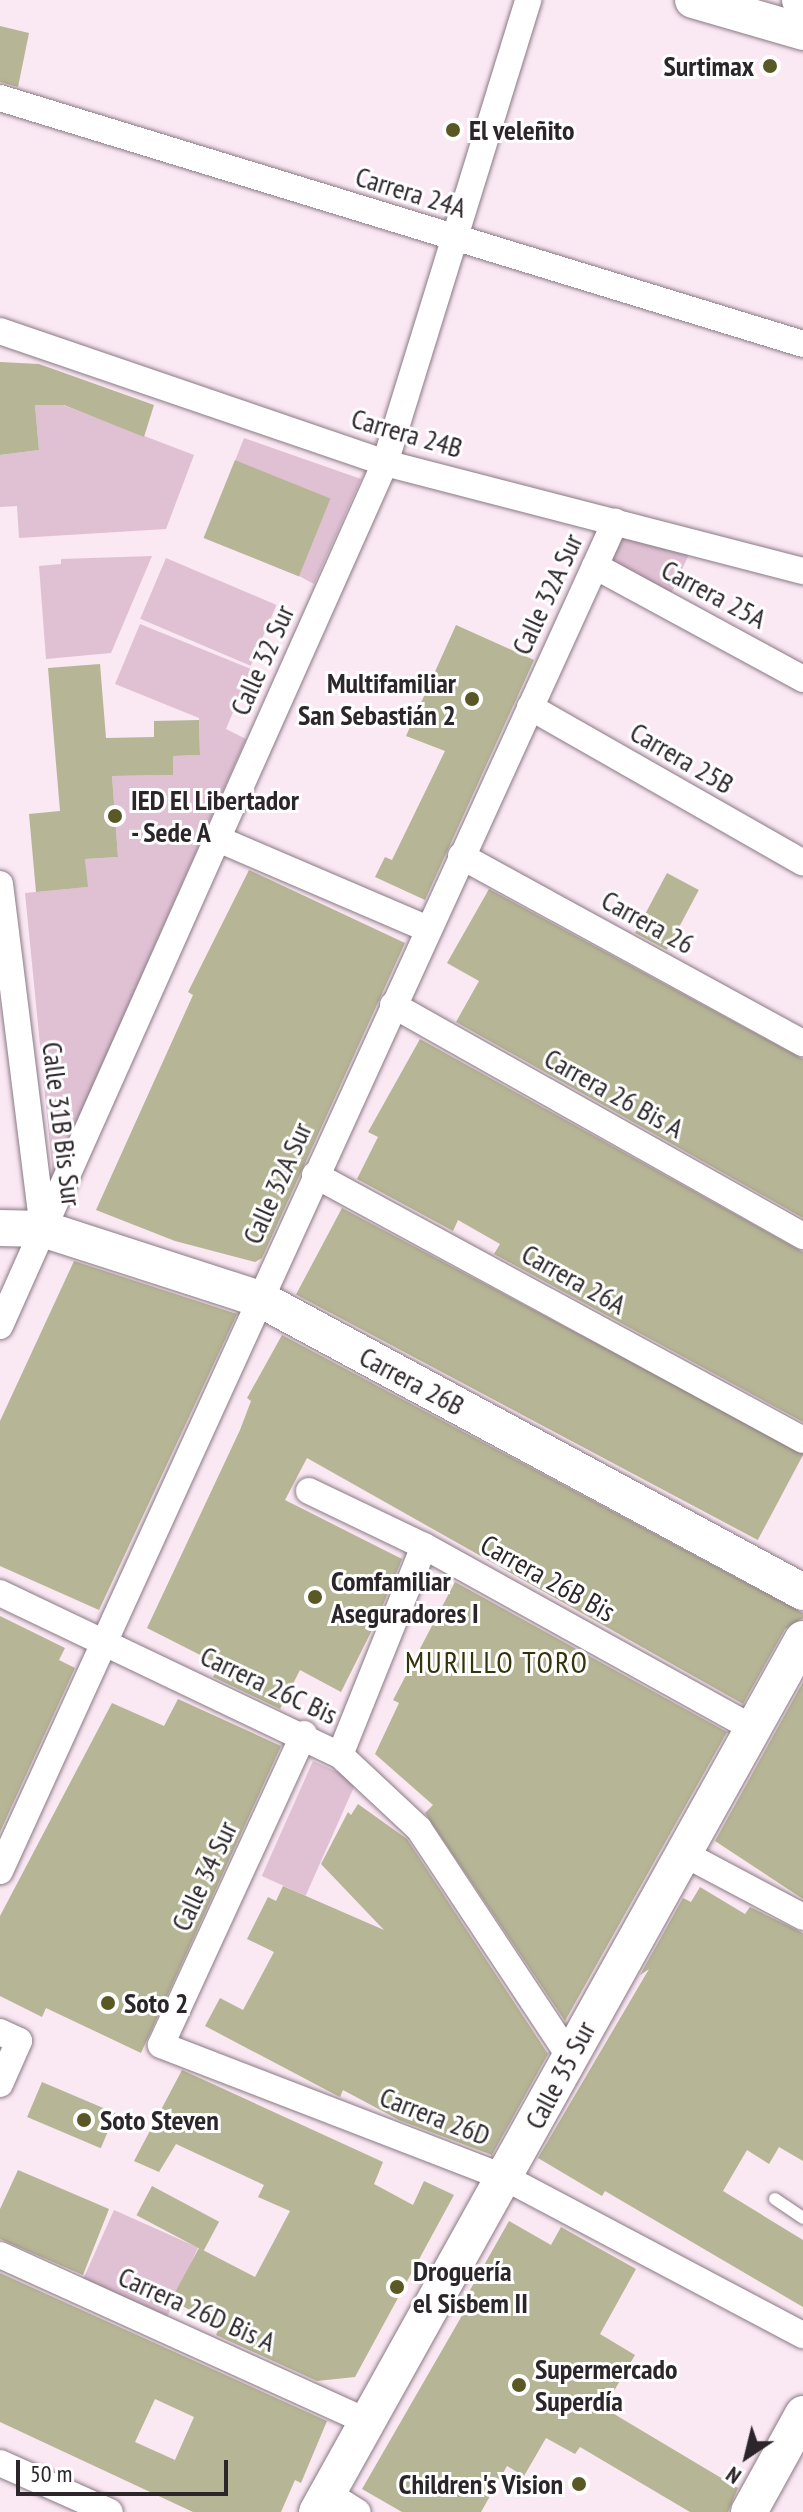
<!DOCTYPE html>
<html>
<head>
<meta charset="utf-8">
<style>
  body { margin:0 }
  #map { position:relative; width:803px; height:2512px; overflow:hidden; background:#fae8f3; font-family:"PT Sans Narrow",sans-serif }
  div>[style] { position:absolute }
  .green>* { inset:0; background:#e0c1d4; transform-origin:0 0 }
  .building>* { inset:0; background:#b6b595; transform-origin:0 0 }
  .roads { filter:drop-shadow(0 0 2px #8a7a84) drop-shadow(0 0 2px #8a7a84) }
  .lane>* { height:12px; margin:-6px; padding:0 6px; transform-origin:6px; border-radius:6px; background:#fff }
  .street>* { height:26px; margin:-13px; padding:0 13px; transform-origin:13px; border-radius:13px; background:#fff }
  .secondary>* { height:36px; margin:-18px; padding:0 18px; transform-origin:18px; border-radius:18px; background:#fff }
  .dots>* { width:22px; height:22px; translate:-50% -50%; box-sizing:border-box; border:4px solid #fff; border-radius:50% }
  span { translate:-50% -50%; white-space:nowrap; text-align:center; line-height:1.15; -webkit-text-stroke:6px #fff; paint-order:stroke }
  .poi-label { font-size:28px; color:#2c252a; font-weight:700 }
  .right { translate:-100% -50%; text-align:right }
  .left { translate:0 -50%; text-align:left }
  .street-label { font-size:28px; color:#2c252a }
  .neighbourhood-label { font-size:30px; color:#353309; letter-spacing:2px }
  .north { position:absolute; left:707px; top:2416px; width:80px; height:80px; -webkit-text-stroke:6px #fff; paint-order:stroke; rotate:215deg; font-size:22px; font-weight:700; line-height:32px; text-align:center; color:#2c252a }
  .north::after { content:''; display:block; margin:auto; width:28px; height:36px; background:#2c252a; clip-path:polygon(50% 0,100% 100%,50% 72%,0 100%) }
  .scale { position:absolute; left:16px; top:2460px; width:212px; height:36px; box-sizing:border-box; border:4px solid #2c252a; border-top:0; padding-left:10px; font-size:24px; line-height:28px; white-space:nowrap; color:#2c252a; -webkit-text-stroke:6px #fff; paint-order:stroke }
</style>
</head>
<body>
<div id="map">
  <div class="green">
    <div style="clip-path:polygon(35px 405px,63px 405px,194px 455px,166px 529px,19px 538px,17px 506px,0 507px,0 455px,39px 450px)"></div>
    <div style="clip-path:polygon(244px 438px,361px 479px,314px 584px,299px 576px,330px 499px,235px 461px)"></div>
    <div style="clip-path:polygon(615px 522px,694px 543px,666px 605px,595px 566px)"></div>
    <div style="clip-path:polygon(152px 556px,111px 653px,46px 659px,39px 566px,61px 564px,61px 559px)"></div>
    <div style="left:166px;top:558px;width:120px;height:66px;rotate:23deg"></div>
    <div style="clip-path:polygon(140px 624px,251px 669px,226px 729px,246px 739px,53px 1176px,25px 893px,87px 887px,85px 859px,118px 857px,112px 776px,173px 775px,173px 756px,200px 755px,199px 718px,115px 684px)"></div>
    <div style="left:313px;top:1761px;width:48px;height:126px;rotate:24deg"></div>
    <div style="left:114px;top:2210px;width:92px;height:77px;rotate:24deg"></div>
  </div>
  <div class="building">
    <div style="clip-path:polygon(0 26px,29px 33px,18px 87px,0 82px)"></div>
    <div style="clip-path:polygon(0 362px,39px 364px,154px 405px,144px 437px,64px 405px,35px 405px,39px 450px,0 455px)"></div>
    <div style="left:235px;top:460px;width:103px;height:84px;rotate:22deg"></div>
    <div style="clip-path:polygon(456px 625px,534px 660px,425px 900px,375px 877px,385px 857px,392px 860px,445px 751px,406px 736px)"></div>
    <div style="clip-path:polygon(100px 664px,106px 738px,154px 737px,154px 721px,199px 720px,200px 755px,173px 756px,173px 775px,112px 776px,118px 857px,85px 859px,88px 887px,36px 892px,29px 814px,60px 811px,48px 668px)"></div>
    <div style="clip-path:polygon(249px 870px,405px 943px,262px 1258px,255px 1262px,175px 1241px,96px 1210px,193px 995px,188px 992px)"></div>
    <div style="left:667px;top:873px;width:36px;height:68px;rotate:28deg"></div>
    <div style="clip-path:polygon(489px 889px,803px 1059px,803px 1218px,456px 1022px,479px 981px,447px 963px)"></div>
    <div style="clip-path:polygon(420px 1039px,803px 1252px,803px 1422px,494px 1254px,500px 1244px,458px 1220px,453px 1231px,357px 1179px,378px 1137px,368px 1132px)"></div>
    <div style="left:342px;top:1208px;width:523px;height:98px;rotate:28deg"></div>
    <div style="clip-path:polygon(74px 1261px,237px 1314px,99px 1610px,0 1566px,0 1421px)"></div>
    <div style="clip-path:polygon(282px 1335px,803px 1613px,803px 1618px,785px 1629px,743px 1704px,307px 1458px,285px 1500px,402px 1559px,376px 1622px,341px 1692px,300px 1670px,280px 1709px,213px 1677px,220px 1665px,147px 1628px,240px 1430px,251px 1401px,247px 1398px)"></div>
    <div style="clip-path:polygon(455px 1582px,727px 1732px,565px 2021px,425px 1813px,433px 1805px,375px 1754px,399px 1703px,393px 1700px)"></div>
    <div style="clip-path:polygon(0 1616px,65px 1648px,59px 1660px,75px 1668px,0 1832px)"></div>
    <div style="clip-path:polygon(803px 1682px,803px 1899px,715px 1841px)"></div>
    <div style="clip-path:polygon(178px 1699px,281px 1746px,141px 2053px,46px 2008px,42px 2017px,0 1996px,0 1916px,112px 1703px,164px 1726px)"></div>
    <div style="clip-path:polygon(358px 1804px,407px 1839px,548px 2054px,492px 2155px,399px 2120px,343px 2090px,340px 2097px,334px 2094px,205px 2026px,220px 1998px,243px 2010px,274px 1952px,247px 1939px,268px 1897px,276px 1901px,283px 1886px,384px 1930px,321px 1864px,348px 1812px,351px 1815px)"></div>
    <div style="clip-path:polygon(700px 1887px,745px 1914px,750px 1907px,803px 1933px,803px 2161px,779px 2147px,769px 2164px,747px 2150px,723px 2191px,803px 2240px,803px 2307px,605px 2191px,602px 2196px,538px 2158px,649px 1969px,640px 1975px,683px 1898px,691px 1902px)"></div>
    <div style="clip-path:polygon(182px 2070px,383px 2162px,374px 2184px,413px 2205px,424px 2181px,454px 2195px,355px 2377px,317px 2381px,216px 2335px,220px 2326px,171px 2300px,199px 2248px,255px 2277px,290px 2211px,258px 2197px,264px 2185px,176px 2144px,159px 2172px,134px 2161px)"></div>
    <div style="left:42px;top:2082px;width:80px;height:38px;rotate:23deg"></div>
    <div style="clip-path:polygon(18px 2170px,109px 2209px,83px 2275px,0 2239px,0 2209px)"></div>
    <div style="left:152px;top:2186px;width:76px;height:33px;rotate:28deg"></div>
    <div style="clip-path:polygon(509px 2221px,551px 2245px,561px 2227px,636px 2269px,600px 2334px,635px 2355px,604px 2408px,738px 2488px,728px 2512px,690px 2512px,580px 2447px,575px 2454px,546px 2438px,524px 2476px,507px 2466px,481px 2512px,402px 2512px,362px 2489px,475px 2293px,470px 2290px)"></div>
    <div style="clip-path:polygon(evenodd,0 2273px,327px 2421px,301px 2483px,295px 2480px,281px 2512px,193px 2512px,0 2422px,0 2273px,155px 2399px,194px 2417px,175px 2460px,135px 2442px,155px 2399px)"></div>
  </div>
  <div class="roads">
    <div class="lane">
      <div style="left:775px;top:2199px;width:34px;rotate:34deg"></div>
    </div>
    <div class="street">
      <div style="left:0;top:98px;width:840px;rotate:17.03deg"></div>
      <div style="left:0;top:331px;width:407px;rotate:18.9deg"></div>
      <div style="left:385px;top:463px;width:432px;rotate:14.5deg"></div>
      <div style="left:595px;top:566px;width:237px;rotate:28.5deg"></div>
      <div style="left:530px;top:707px;width:314px;rotate:29.7deg"></div>
      <div style="left:218px;top:839px;width:228px;rotate:23.2deg"></div>
      <div style="left:461px;top:856px;width:390px;rotate:28.7deg"></div>
      <div style="left:0;top:884px;width:348px;rotate:82.9deg"></div>
      <div style="left:393px;top:1005px;width:471px;rotate:29.4deg"></div>
      <div style="left:315px;top:1175px;width:555px;rotate:28.5deg"></div>
      <div style="left:0;top:1326px;width:945px;rotate:-65.96deg"></div>
      <div style="left:385px;top:463px;width:485px;rotate:-72.8deg"></div>
      <div style="left:309px;top:1491px;width:127px;rotate:25.6deg"></div>
      <div style="left:424px;top:1546px;width:375px;rotate:29deg"></div>
      <div style="left:0;top:1593px;width:377px;rotate:25.5deg"></div>
      <div style="left:340px;top:1755px;width:108px;rotate:43.1deg"></div>
      <div style="left:419px;top:1829px;width:272px;rotate:56.5deg"></div>
      <div style="left:304px;top:1734px;width:342px;rotate:114.7deg"></div>
      <div style="left:161px;top:2045px;width:370px;rotate:21.1deg"></div>
      <div style="left:506px;top:2178px;width:336px;rotate:27.9deg"></div>
      <div style="left:340px;top:1755px;width:225px;rotate:-68.1deg"></div>
      <div style="left:681px;top:1852px;width:138px;rotate:28deg"></div>
      <div style="left:0;top:1871px;width:1483px;rotate:-65.49deg"></div>
      <div style="left:0;top:2032px;width:21px;rotate:25deg"></div>
      <div style="left:19px;top:2041px;width:47px;rotate:113.8deg"></div>
      <div style="left:0;top:2255px;width:404px;rotate:24.4deg"></div>
      <div style="left:0;top:2463px;width:120px;rotate:24deg"></div>
      <div style="left:327px;top:2493px;width:36px;rotate:32deg"></div>
    </div>
    <div class="secondary">
      <div style="left:693px;top:0;width:115px;rotate:16.2deg"></div>
      <div style="left:800px;top:0;width:3px;rotate:18deg"></div>
      <div style="left:0;top:1228px;width:43px;rotate:1.3deg"></div>
      <div style="left:43px;top:1229px;width:228px;rotate:17.9deg"></div>
      <div style="left:260px;top:1299px;width:617px;rotate:28.35deg"></div>
      <div style="left:317px;top:2512px;width:999px;rotate:-60.9deg"></div>
      <div style="left:749px;top:2512px;width:112px;rotate:-61.1deg"></div>
    </div>
  </div>
  <div class="dots">
    <div style="left:770px;top:66px;background:#5a5825"></div>
    <div style="left:453px;top:130px;background:#5a5825"></div>
    <div style="left:472px;top:699px;background:#5a5825"></div>
    <div style="left:115px;top:816px;background:#5a5825"></div>
    <div style="left:315px;top:1597px;background:#5a5825"></div>
    <div style="left:108px;top:2003px;background:#5a5825"></div>
    <div style="left:84px;top:2120px;background:#5a5825"></div>
    <div style="left:397px;top:2287px;background:#5a5825"></div>
    <div style="left:519px;top:2385px;background:#5a5825"></div>
    <div style="left:579px;top:2484px;background:#5a5825"></div>
  </div>
  <div class="poi-label">
    <span class="right" style="left:754px;top:66px">Surtimax</span>
    <span class="left" style="left:469px;top:130px">El veleñito</span>
    <span class="right" style="left:456px;top:699px">Multifamiliar<br>San Sebastián 2</span>
    <span class="left" style="left:131px;top:816px">IED El Libertador<br>- Sede A</span>
    <span class="left" style="left:331px;top:1597px">Comfamiliar<br>Aseguradores I</span>
    <span class="left" style="left:124px;top:2003px">Soto 2</span>
    <span class="left" style="left:100px;top:2120px">Soto Steven</span>
    <span class="left" style="left:413px;top:2287px">Droguería<br>el Sisbem II</span>
    <span class="left" style="left:535px;top:2385px">Supermercado<br>Superdía</span>
    <span class="right" style="left:563px;top:2484px">Children's Vision</span>
  </div>
  <div class="street-label">
    <span style="left:411px;top:192px;rotate:17deg">Carrera 24A</span>
    <span style="left:407px;top:433px;rotate:16deg">Carrera 24B</span>
    <span style="left:547px;top:594px;rotate:-65deg">Calle 32A Sur</span>
    <span style="left:714px;top:594px;rotate:28deg">Carrera 25A</span>
    <span style="left:262px;top:660px;rotate:-66deg">Calle 32 Sur</span>
    <span style="left:682px;top:758px;rotate:30deg">Carrera 25B</span>
    <span style="left:648px;top:922px;rotate:29deg">Carrera 26</span>
    <span style="left:614px;top:1093px;rotate:29deg">Carrera 26 Bis A</span>
    <span style="left:62px;top:1124px;rotate:83deg">Calle 31B Bis Sur</span>
    <span style="left:277px;top:1183px;rotate:-66deg">Calle 32A Sur</span>
    <span style="left:574px;top:1279px;rotate:29deg">Carrera 26A</span>
    <span style="left:412px;top:1381px;rotate:28deg">Carrera 26B</span>
    <span style="left:548px;top:1578px;rotate:29deg">Carrera 26B Bis</span>
    <span style="left:269px;top:1685px;rotate:25deg">Carrera 26C Bis</span>
    <span style="left:204px;top:1876px;rotate:-65deg">Calle 34 Sur</span>
    <span style="left:560px;top:2075px;rotate:-62deg">Calle 35 Sur</span>
    <span style="left:435px;top:2116px;rotate:21deg">Carrera 26D</span>
    <span style="left:197px;top:2309px;rotate:24deg">Carrera 26D Bis A</span>
  </div>
  <div class="neighbourhood-label">
    <span style="left:497px;top:1662px">MURILLO TORO</span>
  </div>
  <div class="north">N</div>
  <div class="scale">50 m</div>
</div>
</body>
</html>
